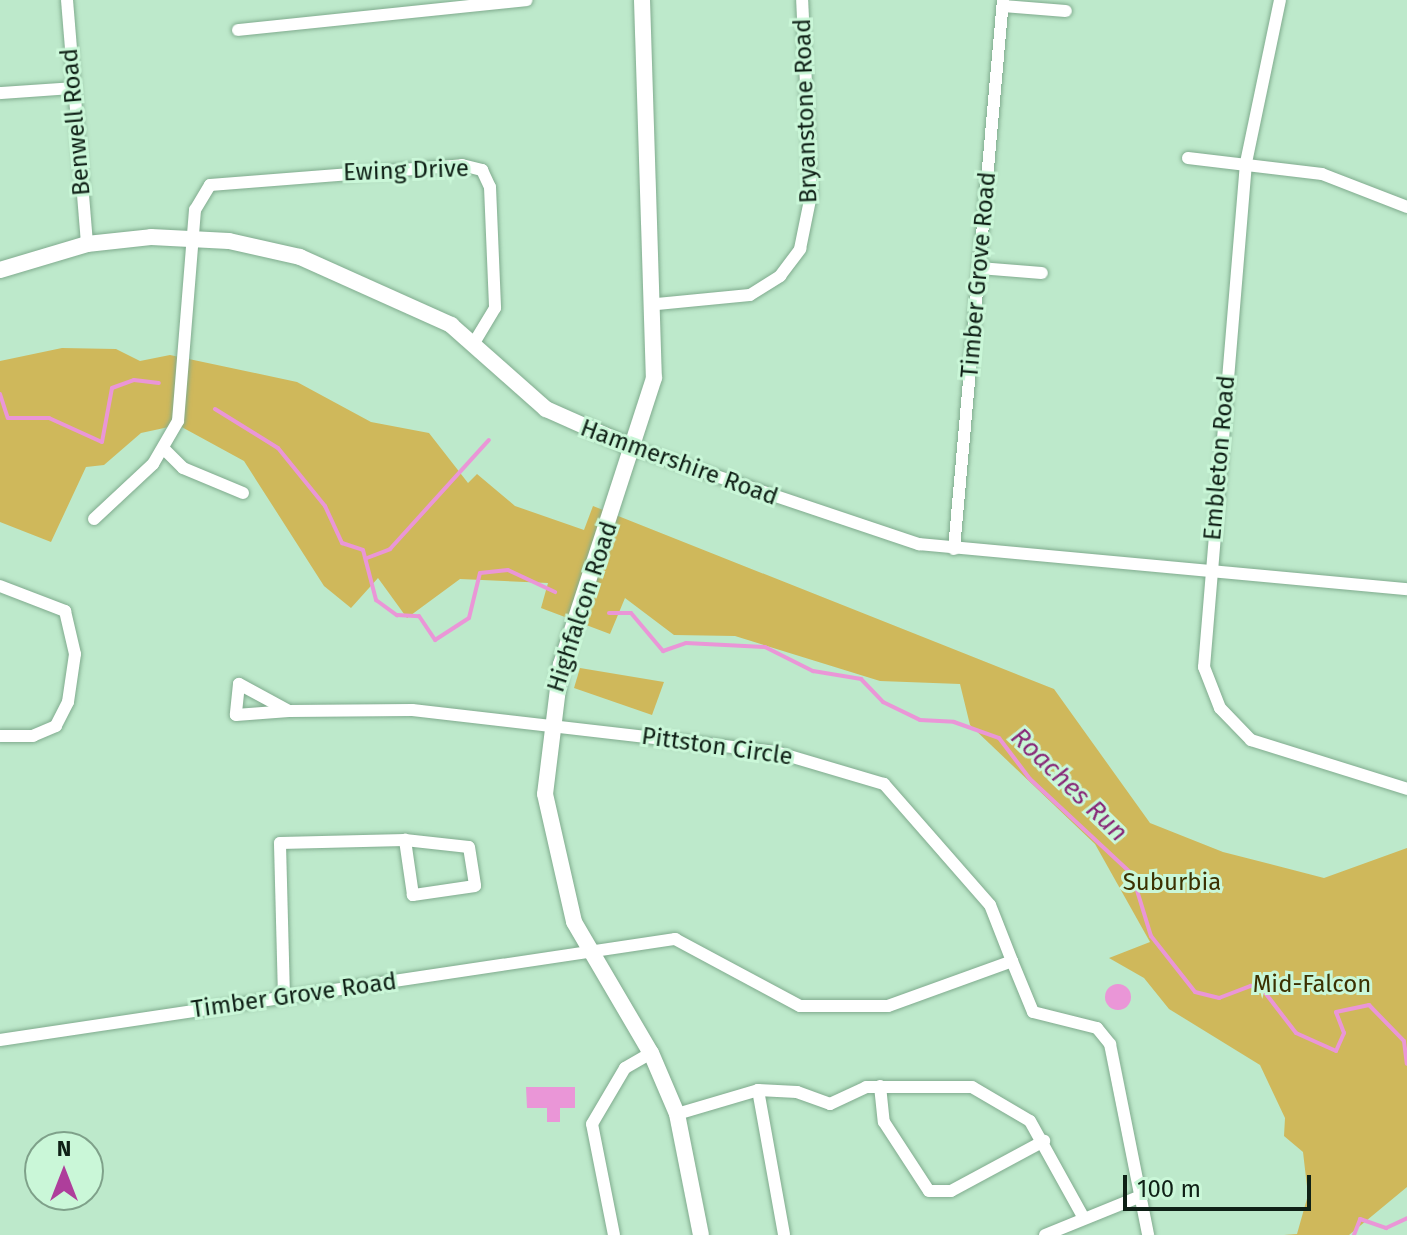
<!DOCTYPE html>
<html>
<head>
<meta charset="utf-8">
<style>
  body { margin:0 }
  #map { position:relative; width:1407px; height:1235px; overflow:hidden; background:#bde9cb; font-family:"Fira Sans",sans-serif }
  div>[style] { position:absolute }
  .green>* { inset:0; background:#cfb85b }
  .water>* { inset:0; background:#ea96d7 }
  .round { border-radius:50% }
  .stream>* { height:4px; margin:-2px; padding:0 2px; transform-origin:2px; border-radius:2px; background:#ea96d7 }
  .roads { filter:drop-shadow(0 0 2px #80ab8e) drop-shadow(0 0 2px #80ab8e) }
  .minor>* { height:12px; margin:-6px; padding:0 6px; transform-origin:6px; border-radius:6px; background:#fff }
  .tertiary>* { height:16px; margin:-8px; padding:0 8px; transform-origin:8px; border-radius:8px; background:#fff }
  span { translate:-50% -50%; white-space:nowrap; text-align:center; line-height:1.15; -webkit-text-stroke:6px #caf7d8; paint-order:stroke }
  .street-label { font-size:24px; color:#0f2016 }
  .park-label { font-size:24px; color:#3b3001 }
  .water-label { font-size:26px; color:#872777; font-style:italic }
  .north { position:absolute; left:24px; top:1131px; width:80px; height:80px; box-sizing:border-box; background:#caf7d8; border:2px solid #7fa18a; border-radius:50%; rotate:0deg; font-size:22px; font-weight:700; line-height:32px; text-align:center; color:#0f2016 }
  .north::after { content:''; display:block; margin:auto; width:28px; height:36px; background:#ae3e9b; clip-path:polygon(50% 0,100% 100%,50% 72%,0 100%) }
  .scale { position:absolute; left:1123px; top:1175px; width:188px; height:36px; box-sizing:border-box; border:4px solid #0f2016; border-top:0; padding-left:10px; font-size:24px; line-height:28px; white-space:nowrap; color:#0f2016; -webkit-text-stroke:6px #caf7d8; paint-order:stroke }
</style>
</head>
<body>
<div id="map">
  <div class="green">
    <div style="clip-path:polygon(62px 348px,116px 349px,140px 361px,170px 355px,297px 382px,371px 422px,429px 433px,468px 483px,477px 474px,515px 506px,584px 530px,593px 506px,1054px 689px,1150px 823px,1223px 852px,1324px 878px,1407px 848px,1407px 1187px,1349px 1235px,1284px 1235px,1297px 1234px,1308px 1195px,1303px 1152px,1284px 1136px,1285px 1118px,1260px 1065px,1169px 1009px,1144px 978px,1109px 958px,1150px 942px,1095px 844px,970px 725px,960px 684px,880px 681px,735px 636px,674px 635px,625px 598px,610px 634px,541px 608px,548px 583px,460px 579px,407px 618px,378px 578px,351px 608px,324px 586px,244px 461px,178px 425px,141px 433px,104px 465px,86px 467px,51px 542px,0 522px,0 361px)"></div>
    <div style="clip-path:polygon(580px 668px,664px 682px,652px 715px,574px 688px)"></div>
  </div>
  <div class="water">
    <div class="round" style="left:1105px;top:984px;width:26px;height:26px"></div>
    <div style="clip-path:polygon(526px 1087px,575px 1087px,575px 1108px,560px 1108px,560px 1122px,547px 1122px,547px 1108px,527px 1108px)"></div>
  </div>
  <div class="stream">
    <div style="left:0;top:394px;width:25px;rotate:72deg"></div>
    <div style="left:8px;top:418px;width:41px"></div>
    <div style="left:49px;top:418px;width:58px;rotate:24.4deg"></div>
    <div style="left:102px;top:442px;width:55px;rotate:-79.5deg"></div>
    <div style="left:112px;top:388px;width:23px;rotate:-20deg"></div>
    <div style="left:134px;top:380px;width:25px;rotate:7deg"></div>
    <div style="left:215px;top:409px;width:74px;rotate:31.8deg"></div>
    <div style="left:278px;top:448px;width:75px;rotate:51deg"></div>
    <div style="left:325px;top:506px;width:41px;rotate:65.3deg"></div>
    <div style="left:342px;top:543px;width:22px;rotate:18deg"></div>
    <div style="left:363px;top:550px;width:52px;rotate:75.4deg"></div>
    <div style="left:376px;top:600px;width:26px;rotate:36deg"></div>
    <div style="left:397px;top:615px;width:22px;rotate:3deg"></div>
    <div style="left:419px;top:616px;width:29px;rotate:56deg"></div>
    <div style="left:435px;top:640px;width:40px;rotate:-32.9deg"></div>
    <div style="left:469px;top:618px;width:46px;rotate:-76.3deg"></div>
    <div style="left:480px;top:573px;width:28px;rotate:-6deg"></div>
    <div style="left:508px;top:570px;width:52px;rotate:25.1deg"></div>
    <div style="left:367px;top:558px;width:25px;rotate:-21deg"></div>
    <div style="left:390px;top:549px;width:147px;rotate:-47.8deg"></div>
    <div style="left:609px;top:613px;width:22px"></div>
    <div style="left:631px;top:613px;width:50px;rotate:49.9deg"></div>
    <div style="left:663px;top:651px;width:24px;rotate:-19deg"></div>
    <div style="left:686px;top:643px;width:79px;rotate:2.9deg"></div>
    <div style="left:765px;top:647px;width:54px;rotate:26.6deg"></div>
    <div style="left:813px;top:671px;width:49px;rotate:9.5deg"></div>
    <div style="left:861px;top:679px;width:32px;rotate:46deg"></div>
    <div style="left:883px;top:702px;width:41px;rotate:25.9deg"></div>
    <div style="left:920px;top:720px;width:34px;rotate:3deg"></div>
    <div style="left:954px;top:722px;width:48px;rotate:19.6deg"></div>
    <div style="left:999px;top:738px;width:51px;rotate:52.9deg"></div>
    <div style="left:1030px;top:779px;width:139px;rotate:43deg"></div>
    <div style="left:1132px;top:874px;width:65px;rotate:73deg"></div>
    <div style="left:1151px;top:936px;width:71px;rotate:51.8deg"></div>
    <div style="left:1195px;top:992px;width:25px;rotate:14deg"></div>
    <div style="left:1219px;top:998px;width:34px;rotate:-21deg"></div>
    <div style="left:1251px;top:986px;width:13px;rotate:18deg"></div>
    <div style="left:1263px;top:990px;width:54px;rotate:52.5deg"></div>
    <div style="left:1296px;top:1033px;width:44px;rotate:24.2deg"></div>
    <div style="left:1336px;top:1051px;width:20px;rotate:-66deg"></div>
    <div style="left:1344px;top:1033px;width:22px;rotate:-111deg"></div>
    <div style="left:1336px;top:1012px;width:34px;rotate:-12deg"></div>
    <div style="left:1369px;top:1005px;width:50px;rotate:45.8deg"></div>
    <div style="left:1404px;top:1041px;width:23px;rotate:83deg"></div>
    <div style="left:1354px;top:1235px;width:17px;rotate:-69deg"></div>
    <div style="left:1360px;top:1219px;width:28px;rotate:19deg"></div>
    <div style="left:1386px;top:1228px;width:23px;rotate:-25deg"></div>
  </div>
  <div class="roads">
    <div class="minor">
      <div style="left:67px;top:0;width:245px;rotate:85.3deg"></div>
      <div style="left:1280px;top:0;width:167px;rotate:101.8deg"></div>
      <div style="left:1246px;top:163px;width:506px;rotate:94.76deg"></div>
      <div style="left:1204px;top:667px;width:44px;rotate:68.7deg"></div>
      <div style="left:1220px;top:708px;width:45px;rotate:45.9deg"></div>
      <div style="left:1251px;top:740px;width:164px;rotate:17.4deg"></div>
      <div style="left:1003px;top:6px;width:63px;rotate:4.5deg"></div>
      <div style="left:238px;top:30px;width:290px;rotate:-5.9deg"></div>
      <div style="left:0;top:93px;width:73px;rotate:-3.9deg"></div>
      <div style="left:1188px;top:158px;width:135px;rotate:6.8deg"></div>
      <div style="left:1322px;top:174px;width:91px;rotate:21.2deg"></div>
      <div style="left:979px;top:268px;width:63px;rotate:4.5deg"></div>
      <div style="left:657px;top:304px;width:93px;rotate:-5.5deg"></div>
      <div style="left:750px;top:295px;width:36px;rotate:-32deg"></div>
      <div style="left:780px;top:276px;width:34px;rotate:-53deg"></div>
      <div style="left:800px;top:249px;width:55px;rotate:-78.5deg"></div>
      <div style="left:811px;top:195px;width:195px;rotate:-92.6deg"></div>
      <div style="left:164px;top:449px;width:27px;rotate:45deg"></div>
      <div style="left:183px;top:468px;width:65px;rotate:22.6deg"></div>
      <div style="left:636px;top:449px;width:299px;rotate:18.6deg"></div>
      <div style="left:919px;top:544px;width:490px;rotate:5.3deg"></div>
      <div style="left:94px;top:519px;width:81px;rotate:-43deg"></div>
      <div style="left:153px;top:464px;width:50px;rotate:-59.8deg"></div>
      <div style="left:178px;top:421px;width:212px;rotate:-85.4deg"></div>
      <div style="left:195px;top:210px;width:29px;rotate:-59deg"></div>
      <div style="left:210px;top:185px;width:253px;rotate:-4.5deg"></div>
      <div style="left:462px;top:165px;width:21px;rotate:14deg"></div>
      <div style="left:482px;top:170px;width:19px;rotate:65deg"></div>
      <div style="left:490px;top:187px;width:121px;rotate:87.6deg"></div>
      <div style="left:495px;top:308px;width:39px;rotate:121deg"></div>
      <div style="left:954px;top:549px;width:551px;rotate:-84.9deg"></div>
      <div style="left:0;top:586px;width:70px;rotate:21deg"></div>
      <div style="left:65px;top:611px;width:44px;rotate:76.9deg"></div>
      <div style="left:75px;top:654px;width:49px;rotate:98.3deg"></div>
      <div style="left:68px;top:702px;width:27px;rotate:117deg"></div>
      <div style="left:56px;top:726px;width:25px;rotate:157deg"></div>
      <div style="left:33px;top:736px;width:33px;rotate:180deg"></div>
      <div style="left:1012px;top:961px;width:55px;rotate:67.6deg"></div>
      <div style="left:1033px;top:1012px;width:66px;rotate:14deg"></div>
      <div style="left:1097px;top:1028px;width:21px;rotate:51deg"></div>
      <div style="left:1110px;top:1044px;width:195px;rotate:78.7deg"></div>
      <div style="left:284px;top:997px;width:154px;rotate:-91.5deg"></div>
      <div style="left:280px;top:843px;width:125px;rotate:-1.4deg"></div>
      <div style="left:405px;top:840px;width:64px;rotate:6.2deg"></div>
      <div style="left:469px;top:847px;width:39px;rotate:81deg"></div>
      <div style="left:475px;top:886px;width:63px;rotate:171.7deg"></div>
      <div style="left:413px;top:895px;width:56px;rotate:-98.3deg"></div>
      <div style="left:0;top:1040px;width:683px;rotate:-8.51deg"></div>
      <div style="left:675px;top:939px;width:142px;rotate:28.2deg"></div>
      <div style="left:800px;top:1006px;width:88px"></div>
      <div style="left:888px;top:1006px;width:132px;rotate:-19.9deg"></div>
      <div style="left:1012px;top:961px;width:60px;rotate:-111.4deg"></div>
      <div style="left:990px;top:905px;width:161px;rotate:-131.2deg"></div>
      <div style="left:884px;top:784px;width:113px;rotate:-163.5deg"></div>
      <div style="left:776px;top:752px;width:366px;rotate:-173.4deg"></div>
      <div style="left:412px;top:710px;width:123px;rotate:179.5deg"></div>
      <div style="left:289px;top:711px;width:57px;rotate:-151.6deg"></div>
      <div style="left:239px;top:684px;width:31px;rotate:96deg"></div>
      <div style="left:236px;top:715px;width:53px;rotate:-4.3deg"></div>
      <div style="left:880px;top:1086px;width:36px;rotate:84deg"></div>
      <div style="left:884px;top:1122px;width:82px;rotate:56.9deg"></div>
      <div style="left:929px;top:1191px;width:22px"></div>
      <div style="left:951px;top:1191px;width:106px;rotate:-28.3deg"></div>
      <div style="left:758px;top:1090px;width:147px;rotate:79.8deg"></div>
      <div style="left:677px;top:1114px;width:84px;rotate:-16.5deg"></div>
      <div style="left:758px;top:1090px;width:39px;rotate:3deg"></div>
      <div style="left:797px;top:1092px;width:35px;rotate:20deg"></div>
      <div style="left:830px;top:1104px;width:40px;rotate:-25deg"></div>
      <div style="left:866px;top:1087px;width:106px"></div>
      <div style="left:972px;top:1087px;width:67px;rotate:30.4deg"></div>
      <div style="left:1030px;top:1121px;width:107px;rotate:61deg"></div>
      <div style="left:614px;top:1235px;width:113px;rotate:-101.2deg"></div>
      <div style="left:592px;top:1124px;width:65px;rotate:-59.5deg"></div>
      <div style="left:625px;top:1068px;width:30px;rotate:-30deg"></div>
      <div style="left:1045px;top:1235px;width:104px;rotate:-22.1deg"></div>
    </div>
    <div class="tertiary">
      <div style="left:642px;top:0;width:378px;rotate:88.2deg"></div>
      <div style="left:654px;top:378px;width:301px;rotate:108deg"></div>
      <div style="left:561px;top:664px;width:131px;rotate:97deg"></div>
      <div style="left:545px;top:794px;width:131px;rotate:77.2deg"></div>
      <div style="left:574px;top:922px;width:152px;rotate:59.6deg"></div>
      <div style="left:651px;top:1053px;width:66px;rotate:66.9deg"></div>
      <div style="left:677px;top:1114px;width:123px;rotate:78.8deg"></div>
      <div style="left:0;top:270px;width:91px;rotate:-16.6deg"></div>
      <div style="left:87px;top:244px;width:64px;rotate:-6.2deg"></div>
      <div style="left:151px;top:237px;width:78px;rotate:2.9deg"></div>
      <div style="left:229px;top:241px;width:73px;rotate:12.7deg"></div>
      <div style="left:300px;top:257px;width:166px;rotate:24.2deg"></div>
      <div style="left:451px;top:325px;width:127px;rotate:41.5deg"></div>
      <div style="left:546px;top:409px;width:98px;rotate:24deg"></div>
    </div>
  </div>
  <div class="street-label">
    <span style="left:806px;top:111px;rotate:-92deg">Bryanstone Road</span>
    <span style="left:76px;top:122px;rotate:-95deg">Benwell Road</span>
    <span style="left:406px;top:171px;rotate:-2deg">Ewing Drive</span>
    <span style="left:979px;top:275px;rotate:-85deg">Timber Grove Road</span>
    <span style="left:1220px;top:458px;rotate:-85deg">Embleton Road</span>
    <span style="left:679px;top:463px;rotate:20deg">Hammershire Road</span>
    <span style="left:583px;top:607px;rotate:-72deg">Highfalcon Road</span>
    <span style="left:717px;top:747px;rotate:8deg">Pittston Circle</span>
    <span style="left:294px;top:996px;rotate:-8deg">Timber Grove Road</span>
  </div>
  <div class="park-label">
    <span style="left:1172px;top:883px">Suburbia</span>
    <span style="left:1312px;top:985px">Mid-Falcon</span>
  </div>
  <div class="water-label">
    <span style="left:1069px;top:785px;rotate:44deg">Roaches Run</span>
  </div>
  <div class="north">N</div>
  <div class="scale">100 m</div>
</div>
</body>
</html>
